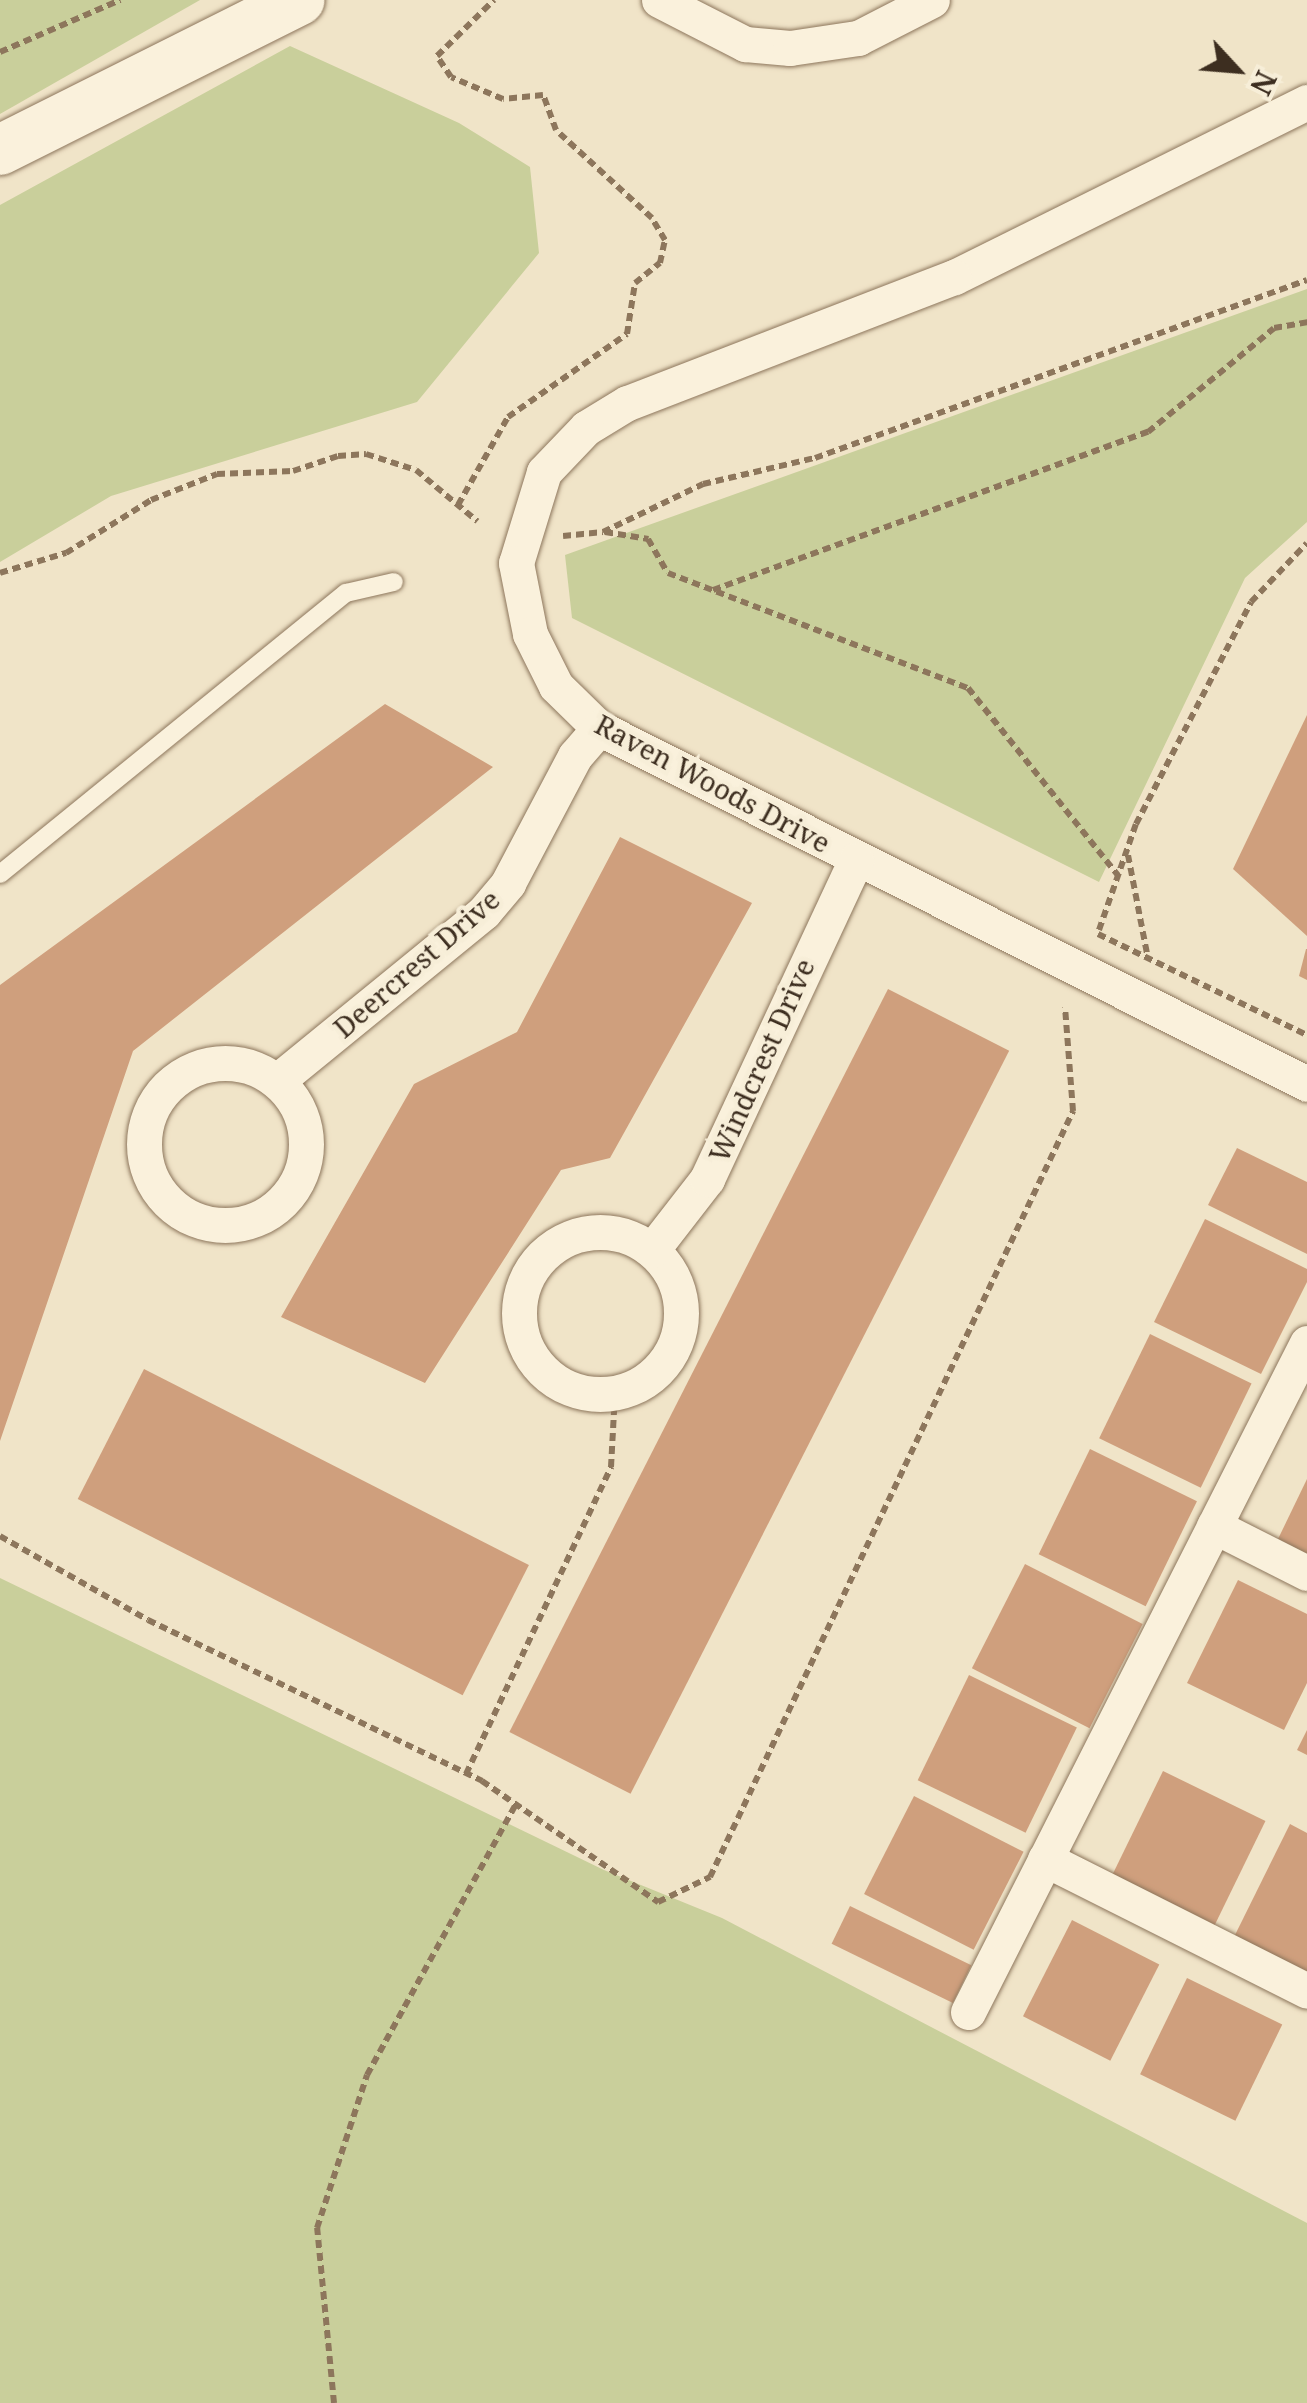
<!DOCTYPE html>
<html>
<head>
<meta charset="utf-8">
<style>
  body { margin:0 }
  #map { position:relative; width:1307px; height:2403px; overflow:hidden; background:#f0e4c8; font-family:"Noto Serif",serif }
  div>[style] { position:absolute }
  .green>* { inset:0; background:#c9cf9b }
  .building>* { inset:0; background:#cf9f7d; transform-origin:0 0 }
  .path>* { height:6px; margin-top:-3px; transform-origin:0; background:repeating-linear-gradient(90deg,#8d765c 0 8px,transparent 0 13px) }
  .roads { filter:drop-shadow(0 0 2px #8d765c) drop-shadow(0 0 2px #8d765c) }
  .lane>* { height:18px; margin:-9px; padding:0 9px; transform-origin:9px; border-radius:9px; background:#faf1dc }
  .street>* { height:35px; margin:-17.5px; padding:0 17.5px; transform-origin:17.5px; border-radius:17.5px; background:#faf1dc }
  .street>.ring { margin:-17.5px; padding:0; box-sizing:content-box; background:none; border:35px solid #faf1dc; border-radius:50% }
  .secondary>* { height:50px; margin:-25px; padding:0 25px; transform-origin:25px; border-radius:25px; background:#faf1dc }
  span { translate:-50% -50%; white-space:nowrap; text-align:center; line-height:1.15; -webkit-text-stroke:9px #f7eed8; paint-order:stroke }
  .street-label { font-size:28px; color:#3d2e20 }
  .north { position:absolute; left:1187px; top:20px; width:100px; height:100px; -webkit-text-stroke:8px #f7eed8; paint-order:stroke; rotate:116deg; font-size:28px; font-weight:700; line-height:40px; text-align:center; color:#3d2e20 }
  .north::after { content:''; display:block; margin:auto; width:35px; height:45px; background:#3d2e20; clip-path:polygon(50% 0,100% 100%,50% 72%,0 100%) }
</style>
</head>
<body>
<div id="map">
  <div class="green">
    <div style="clip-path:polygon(0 0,200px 0,0 114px)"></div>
    <div style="clip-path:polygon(290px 46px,459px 123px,530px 167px,539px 253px,417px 402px,111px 496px,0 562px,0 205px)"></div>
    <div style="clip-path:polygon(1307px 289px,1307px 522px,1245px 578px,1099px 882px,572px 618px,565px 555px)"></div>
    <div style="clip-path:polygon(0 1578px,604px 1870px,722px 1918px,1307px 2223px,1307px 2403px,0 2403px)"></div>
  </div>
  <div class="building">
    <div style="clip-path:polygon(385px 704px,493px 767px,133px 1051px,0 1441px,0 985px)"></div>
    <div style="clip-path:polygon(1307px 715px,1307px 936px,1233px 869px)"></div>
    <div style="clip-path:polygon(620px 837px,752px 903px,610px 1158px,561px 1170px,425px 1383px,281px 1317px,414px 1084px,517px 1032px)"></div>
    <div style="clip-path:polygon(1306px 949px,1307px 949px,1307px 980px,1299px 976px)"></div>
    <div style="left:888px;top:989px;width:136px;height:834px;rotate:27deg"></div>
    <div style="clip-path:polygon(1237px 1148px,1307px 1182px,1307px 1254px,1208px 1205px)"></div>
    <div style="clip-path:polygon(1205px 1219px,1307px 1269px,1307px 1282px,1261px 1374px,1154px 1322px)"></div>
    <div style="left:1150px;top:1334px;width:113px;height:116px;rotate:26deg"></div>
    <div style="left:144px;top:1369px;width:432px;height:146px;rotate:27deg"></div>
    <div style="left:1090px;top:1449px;width:119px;height:117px;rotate:26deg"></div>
    <div style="clip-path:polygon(1307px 1479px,1307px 1554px,1278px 1539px)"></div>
    <div style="left:1025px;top:1564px;width:132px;height:117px;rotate:27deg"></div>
    <div style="clip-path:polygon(1238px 1580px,1307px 1614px,1307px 1683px,1284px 1730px,1187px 1683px)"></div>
    <div style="left:969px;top:1675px;width:120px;height:117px;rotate:26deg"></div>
    <div style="clip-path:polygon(1307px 1730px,1307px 1755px,1297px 1750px)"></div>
    <div style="left:1163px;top:1771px;width:114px;height:121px;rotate:26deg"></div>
    <div style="left:914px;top:1796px;width:123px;height:110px;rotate:27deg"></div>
    <div style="clip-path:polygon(1290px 1824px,1307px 1833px,1307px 1973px,1234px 1937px)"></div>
    <div style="left:850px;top:1906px;width:135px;height:42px;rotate:26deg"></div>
    <div style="left:1072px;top:1920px;width:98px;height:108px;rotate:27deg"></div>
    <div style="left:1187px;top:1978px;width:106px;height:107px;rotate:26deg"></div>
  </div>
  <div class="path">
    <div style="left:0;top:52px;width:131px;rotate:-23.4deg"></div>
    <div style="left:458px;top:505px;width:101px;rotate:-60.4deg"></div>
    <div style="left:508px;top:417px;width:145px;rotate:-34.9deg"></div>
    <div style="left:627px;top:334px;width:52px;rotate:-81.1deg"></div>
    <div style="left:635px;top:283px;width:32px;rotate:-39deg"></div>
    <div style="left:660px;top:263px;width:24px;rotate:-78deg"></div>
    <div style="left:665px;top:240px;width:26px;rotate:-121deg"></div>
    <div style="left:652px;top:218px;width:130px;rotate:-137.5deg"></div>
    <div style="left:556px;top:130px;width:37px;rotate:-110deg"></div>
    <div style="left:543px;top:95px;width:40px;rotate:174.3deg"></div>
    <div style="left:503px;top:99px;width:56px;rotate:-157.1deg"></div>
    <div style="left:451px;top:77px;width:25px;rotate:-124deg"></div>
    <div style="left:437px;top:56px;width:80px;rotate:-44.5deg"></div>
    <div style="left:605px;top:532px;width:44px;rotate:9.2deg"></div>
    <div style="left:648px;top:539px;width:39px;rotate:60deg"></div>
    <div style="left:668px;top:573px;width:321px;rotate:21deg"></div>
    <div style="left:968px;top:688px;width:240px;rotate:51.3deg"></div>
    <div style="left:563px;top:536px;width:40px;rotate:-5.7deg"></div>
    <div style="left:603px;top:532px;width:111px;rotate:-25.6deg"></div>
    <div style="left:703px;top:484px;width:115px;rotate:-13.1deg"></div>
    <div style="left:815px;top:458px;width:523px;rotate:-19.89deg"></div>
    <div style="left:0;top:573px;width:69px;rotate:-16.9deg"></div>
    <div style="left:66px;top:553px;width:100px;rotate:-31.9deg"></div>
    <div style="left:151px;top:500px;width:71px;rotate:-21.5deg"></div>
    <div style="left:217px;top:474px;width:76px;rotate:-2.3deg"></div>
    <div style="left:293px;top:471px;width:47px;rotate:-18.4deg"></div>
    <div style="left:338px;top:456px;width:28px;rotate:-4deg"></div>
    <div style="left:366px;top:454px;width:52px;rotate:17.7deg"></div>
    <div style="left:416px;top:470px;width:80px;rotate:39.9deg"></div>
    <div style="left:713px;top:590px;width:463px;rotate:-20deg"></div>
    <div style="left:1148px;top:432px;width:163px;rotate:-39.5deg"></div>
    <div style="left:1274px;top:328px;width:34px;rotate:-10deg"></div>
    <div style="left:1128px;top:855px;width:101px;rotate:79.1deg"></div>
    <div style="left:1099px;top:930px;width:112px;rotate:-70.8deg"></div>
    <div style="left:1136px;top:824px;width:250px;rotate:-62.6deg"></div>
    <div style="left:1251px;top:602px;width:81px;rotate:-46.5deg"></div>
    <div style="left:1098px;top:934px;width:232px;rotate:25.8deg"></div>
    <div style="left:0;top:1536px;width:170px;rotate:29.6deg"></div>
    <div style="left:148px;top:1620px;width:371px;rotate:25.7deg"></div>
    <div style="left:482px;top:1781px;width:214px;rotate:34.5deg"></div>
    <div style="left:658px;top:1902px;width:58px;rotate:-25.7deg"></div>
    <div style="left:710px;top:1877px;width:848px;rotate:-64.64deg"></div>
    <div style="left:1073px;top:1111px;width:104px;rotate:-94.4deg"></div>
    <div style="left:466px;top:1774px;width:340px;rotate:-64.7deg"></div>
    <div style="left:611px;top:1467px;width:74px;rotate:-86.9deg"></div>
    <div style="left:334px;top:2403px;width:176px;rotate:-95.5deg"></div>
    <div style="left:317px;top:2228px;width:161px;rotate:-71.9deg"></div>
    <div style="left:367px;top:2075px;width:309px;rotate:-61.2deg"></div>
  </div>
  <div class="roads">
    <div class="lane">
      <div style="left:0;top:874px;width:446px;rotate:-39.1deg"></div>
      <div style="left:346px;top:593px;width:49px;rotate:-12.9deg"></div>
    </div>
    <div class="street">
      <div style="left:659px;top:0;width:97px;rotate:27.1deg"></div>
      <div style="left:745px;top:44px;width:45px;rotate:5.1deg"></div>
      <div style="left:790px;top:48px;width:69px;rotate:-8.4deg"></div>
      <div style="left:858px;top:38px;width:83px;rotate:-27.2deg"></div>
      <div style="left:1307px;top:102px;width:394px;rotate:153.6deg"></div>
      <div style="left:954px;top:277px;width:350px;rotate:158.9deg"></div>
      <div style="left:627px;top:403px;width:48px;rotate:148.6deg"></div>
      <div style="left:586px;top:428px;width:61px;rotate:133.7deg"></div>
      <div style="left:544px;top:472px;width:95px;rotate:107.1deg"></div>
      <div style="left:516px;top:563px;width:72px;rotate:78.8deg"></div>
      <div style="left:530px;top:634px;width:58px;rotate:63.4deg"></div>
      <div style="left:556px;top:686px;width:60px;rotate:44.3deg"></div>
      <div style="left:599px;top:728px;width:792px;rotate:26.69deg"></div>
      <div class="ring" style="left:144px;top:1063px;width:127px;height:127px"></div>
      <div style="left:277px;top:1081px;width:267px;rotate:-39.2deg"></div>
      <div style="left:484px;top:912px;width:38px;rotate:-50deg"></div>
      <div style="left:508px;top:883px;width:144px;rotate:-62.2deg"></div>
      <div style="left:575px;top:756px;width:37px;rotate:-49deg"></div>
      <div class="ring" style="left:519px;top:1232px;width:127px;height:127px"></div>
      <div style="left:652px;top:1250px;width:90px;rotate:-52.2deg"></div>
      <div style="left:707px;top:1179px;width:352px;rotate:-65deg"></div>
      <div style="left:1214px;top:1526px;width:104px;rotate:26.8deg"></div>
      <div style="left:1045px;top:1859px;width:293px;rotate:26.7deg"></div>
      <div style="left:968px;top:2012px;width:750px;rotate:-63.13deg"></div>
    </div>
    <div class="secondary">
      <div style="left:0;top:150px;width:335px;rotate:-26.6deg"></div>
    </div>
  </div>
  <div class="street-label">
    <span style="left:713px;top:783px;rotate:28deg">Raven Woods Drive</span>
    <span style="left:416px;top:963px;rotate:-41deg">Deercrest Drive</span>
    <span style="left:761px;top:1060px;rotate:-66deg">Windcrest Drive</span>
  </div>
  <div class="north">N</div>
</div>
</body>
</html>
